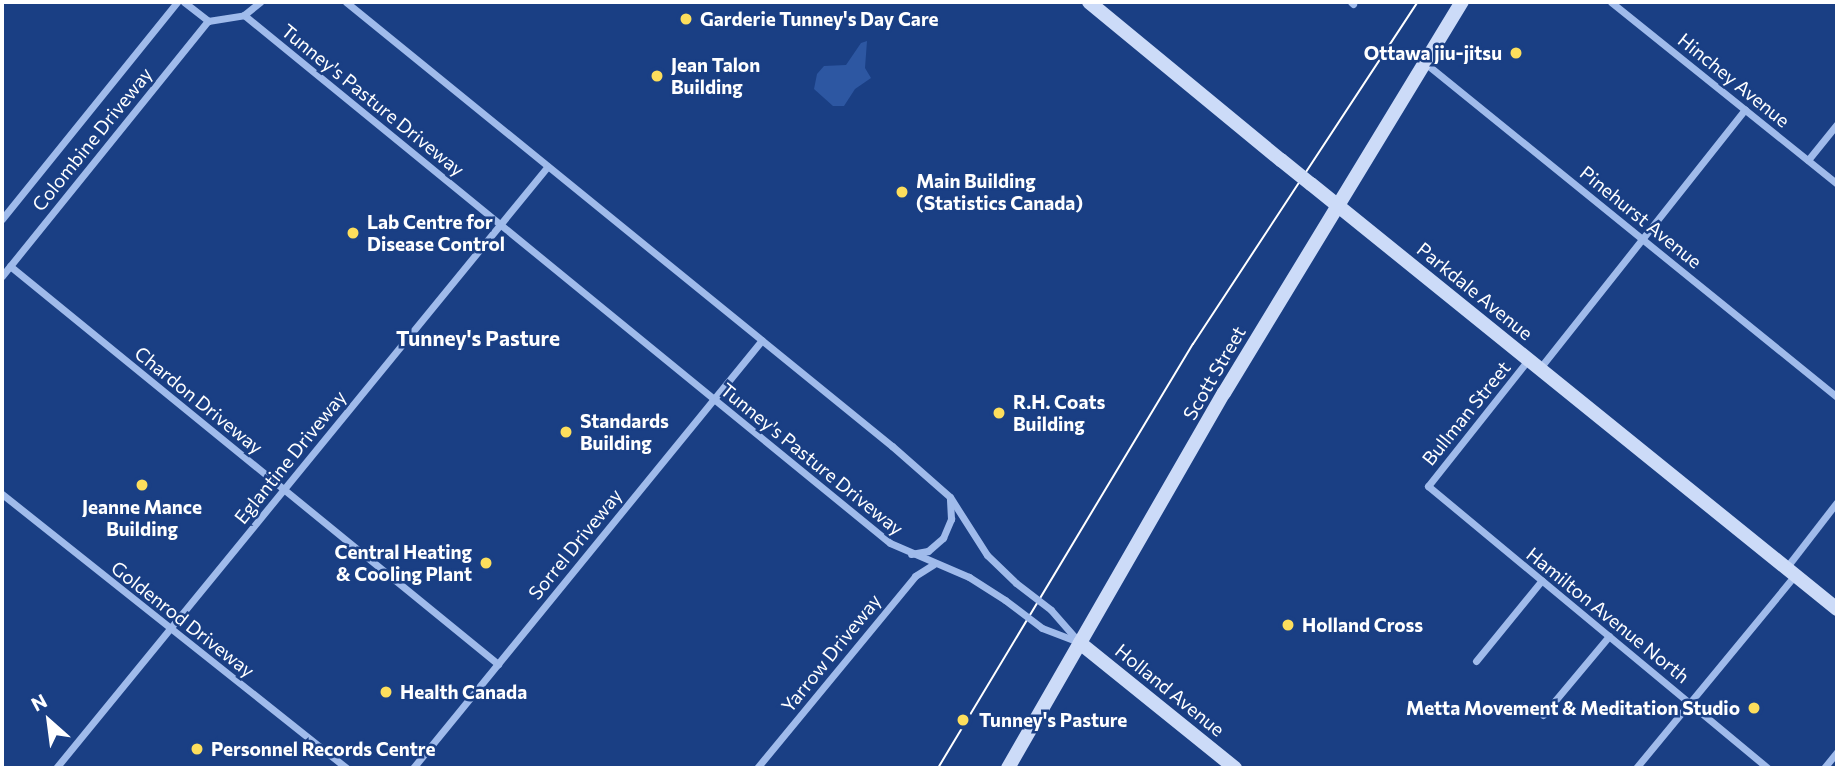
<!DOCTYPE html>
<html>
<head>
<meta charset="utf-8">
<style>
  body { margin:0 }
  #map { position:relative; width:1839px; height:770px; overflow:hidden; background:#1a3f84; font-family:Commissioner,sans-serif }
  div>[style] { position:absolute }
  .green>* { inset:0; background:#2d57a2 }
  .street>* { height:7px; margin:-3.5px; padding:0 3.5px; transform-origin:3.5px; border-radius:3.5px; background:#a0bbeb }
  .secondary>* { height:14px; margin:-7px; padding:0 7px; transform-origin:7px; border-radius:7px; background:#ccdbf8 }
  .tram>* { height:2px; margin:-1px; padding:0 1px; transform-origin:1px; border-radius:1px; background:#fff }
  .street-bridge>* { height:7px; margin:-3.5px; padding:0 3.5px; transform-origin:3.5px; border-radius:3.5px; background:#a0bbeb }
  .secondary-bridge>* { height:14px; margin:-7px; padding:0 7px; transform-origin:7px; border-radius:7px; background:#ccdbf8 }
  .dots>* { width:19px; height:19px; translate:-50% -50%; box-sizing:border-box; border:4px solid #1a3f84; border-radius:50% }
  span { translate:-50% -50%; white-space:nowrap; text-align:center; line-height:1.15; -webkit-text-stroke:5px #1a3f84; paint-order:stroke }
  .poi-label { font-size:19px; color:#fff; font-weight:700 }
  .left { translate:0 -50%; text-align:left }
  .right { translate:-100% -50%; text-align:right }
  .street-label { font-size:19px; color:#fff }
  .neighbourhood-label { font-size:21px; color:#fff; font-weight:700 }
  .frame { position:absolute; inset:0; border:4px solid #fff; pointer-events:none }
  .north { position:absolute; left:14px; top:686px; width:70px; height:70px; -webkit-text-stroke:5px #1a3f84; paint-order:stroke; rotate:332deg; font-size:19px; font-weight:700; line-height:28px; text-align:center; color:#fff }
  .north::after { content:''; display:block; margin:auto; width:24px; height:32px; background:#fff; clip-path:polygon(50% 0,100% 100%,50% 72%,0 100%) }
</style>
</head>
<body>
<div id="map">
  <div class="green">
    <div style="clip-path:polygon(867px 41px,865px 68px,871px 78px,855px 89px,844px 106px,833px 106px,814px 89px,817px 74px,824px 66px,846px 65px,861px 43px)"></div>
  </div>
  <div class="street">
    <div style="left:184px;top:2px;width:31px;rotate:38deg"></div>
    <div style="left:208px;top:21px;width:36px;rotate:-9deg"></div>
    <div style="left:244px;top:15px;width:21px;rotate:-39deg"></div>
    <div style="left:346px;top:2px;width:704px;rotate:39.12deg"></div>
    <div style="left:892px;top:446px;width:77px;rotate:41.3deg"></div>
    <div style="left:950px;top:497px;width:69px;rotate:57.5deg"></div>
    <div style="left:987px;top:555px;width:40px;rotate:44deg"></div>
    <div style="left:1351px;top:2px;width:3px;rotate:45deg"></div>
    <div style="left:1611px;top:2px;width:290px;rotate:38.8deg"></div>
    <div style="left:244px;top:15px;width:834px;rotate:39.26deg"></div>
    <div style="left:890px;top:543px;width:86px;rotate:23.3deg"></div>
    <div style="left:969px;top:577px;width:43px;rotate:32.6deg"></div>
    <div style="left:1425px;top:63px;width:530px;rotate:39.03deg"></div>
    <div style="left:1808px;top:160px;width:46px;rotate:-51.1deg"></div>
    <div style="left:2px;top:219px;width:279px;rotate:-51.1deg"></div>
    <div style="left:10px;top:266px;width:630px;rotate:39.2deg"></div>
    <div style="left:2px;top:276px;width:328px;rotate:-51.1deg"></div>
    <div style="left:1528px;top:360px;width:161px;rotate:128.4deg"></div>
    <div style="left:1428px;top:486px;width:442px;rotate:39.7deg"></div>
    <div style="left:1540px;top:368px;width:330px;rotate:-51.6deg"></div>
    <div style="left:2px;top:494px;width:441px;rotate:38.5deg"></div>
    <div style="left:911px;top:554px;width:17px;rotate:-10deg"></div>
    <div style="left:928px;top:551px;width:20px;rotate:-41deg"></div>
    <div style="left:943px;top:538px;width:21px;rotate:-67deg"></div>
    <div style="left:951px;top:519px;width:21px;rotate:-93deg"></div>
    <div style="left:1786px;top:568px;width:83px;rotate:-52.3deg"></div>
    <div style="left:1051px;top:610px;width:43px;rotate:48.8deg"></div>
    <div style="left:1042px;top:628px;width:40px;rotate:21deg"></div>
    <div style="left:1476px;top:661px;width:104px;rotate:-50.8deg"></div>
    <div style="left:1543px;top:715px;width:103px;rotate:-50.1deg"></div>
    <div style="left:56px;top:768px;width:777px;rotate:-50.74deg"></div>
    <div style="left:413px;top:768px;width:552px;rotate:-50.81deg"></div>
    <div style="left:757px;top:768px;width:249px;rotate:-50.5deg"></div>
    <div style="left:915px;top:576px;width:22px;rotate:-32deg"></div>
    <div style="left:1636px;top:768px;width:250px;rotate:-50.5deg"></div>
    <div style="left:1824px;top:768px;width:21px;rotate:-51deg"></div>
  </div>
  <div class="secondary">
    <div style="left:1089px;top:2px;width:249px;rotate:39.5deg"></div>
    <div style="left:1311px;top:184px;width:676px;rotate:38.94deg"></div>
    <div style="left:1080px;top:643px;width:199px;rotate:38.9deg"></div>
    <div style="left:1008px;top:768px;width:433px;rotate:-60.1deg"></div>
    <div style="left:1224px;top:393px;width:458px;rotate:-58.7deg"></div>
  </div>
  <div class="tram">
    <div style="left:938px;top:768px;width:495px;rotate:-59deg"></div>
    <div style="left:1193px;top:344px;width:409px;rotate:-56.7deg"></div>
  </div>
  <div class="street-bridge">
    <div style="left:1016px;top:583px;width:44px;rotate:37.6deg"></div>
    <div style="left:1005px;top:600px;width:46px;rotate:37.1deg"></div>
  </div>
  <div class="secondary-bridge">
    <div style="left:1281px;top:160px;width:38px;rotate:39deg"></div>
  </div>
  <div class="dots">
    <div style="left:686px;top:19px;background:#fdde5c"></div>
    <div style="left:1516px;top:53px;background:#fdde5c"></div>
    <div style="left:657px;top:76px;background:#fdde5c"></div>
    <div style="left:902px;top:192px;background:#fdde5c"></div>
    <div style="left:353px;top:233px;background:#fdde5c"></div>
    <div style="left:999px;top:413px;background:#fdde5c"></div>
    <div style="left:566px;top:432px;background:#fdde5c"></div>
    <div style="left:142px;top:485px;background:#fdde5c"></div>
    <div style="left:486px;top:563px;background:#fdde5c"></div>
    <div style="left:1288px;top:625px;background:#fdde5c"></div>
    <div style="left:386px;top:692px;background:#fdde5c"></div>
    <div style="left:1754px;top:708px;background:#fdde5c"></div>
    <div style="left:963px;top:720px;background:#fdde5c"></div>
    <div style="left:197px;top:749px;background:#fdde5c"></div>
  </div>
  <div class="poi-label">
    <span class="left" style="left:700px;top:19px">Garderie Tunney's Day Care</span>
    <span class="right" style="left:1502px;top:53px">Ottawa jiu-jitsu</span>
    <span class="left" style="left:671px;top:76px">Jean Talon<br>Building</span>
    <span class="left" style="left:916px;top:192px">Main Building<br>(Statistics Canada)</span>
    <span class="left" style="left:367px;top:233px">Lab Centre for<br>Disease Control</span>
    <span class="left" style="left:1013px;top:413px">R.H. Coats<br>Building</span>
    <span class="left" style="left:580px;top:432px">Standards<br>Building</span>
    <span style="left:142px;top:518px">Jeanne Mance<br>Building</span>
    <span class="right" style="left:472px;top:563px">Central Heating<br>&amp; Cooling Plant</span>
    <span class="left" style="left:1302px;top:625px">Holland Cross</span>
    <span class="left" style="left:400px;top:692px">Health Canada</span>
    <span class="right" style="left:1740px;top:708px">Metta Movement &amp; Meditation Studio</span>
    <span class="left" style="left:979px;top:720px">Tunney's Pasture</span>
    <span class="left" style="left:211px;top:749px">Personnel Records Centre</span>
  </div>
  <div class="street-label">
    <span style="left:1734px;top:80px;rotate:39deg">Hinchey Avenue</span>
    <span style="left:373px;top:100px;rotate:39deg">Tunney's Pasture Driveway</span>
    <span style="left:92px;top:139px;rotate:-51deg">Colombine Driveway</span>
    <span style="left:1641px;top:217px;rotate:39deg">Pinehurst Avenue</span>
    <span style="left:1475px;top:291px;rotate:39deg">Parkdale Avenue</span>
    <span style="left:1214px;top:373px;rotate:-60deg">Scott Street</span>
    <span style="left:199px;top:400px;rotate:39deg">Chardon Driveway</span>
    <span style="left:1466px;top:413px;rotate:-51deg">Bullman Street</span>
    <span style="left:290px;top:457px;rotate:-51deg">Eglantine Driveway</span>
    <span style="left:812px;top:459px;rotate:39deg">Tunney's Pasture Driveway</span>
    <span style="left:575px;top:544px;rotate:-51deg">Sorrel Driveway</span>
    <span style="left:1608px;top:615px;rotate:39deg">Hamilton Avenue North</span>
    <span style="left:183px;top:619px;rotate:38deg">Goldenrod Driveway</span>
    <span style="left:831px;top:653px;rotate:-51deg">Yarrow Driveway</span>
    <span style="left:1170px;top:690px;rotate:39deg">Holland Avenue</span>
  </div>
  <div class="neighbourhood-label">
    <span style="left:478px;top:338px">Tunney's Pasture</span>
  </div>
  <div class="frame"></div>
  <div class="north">N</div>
</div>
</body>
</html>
